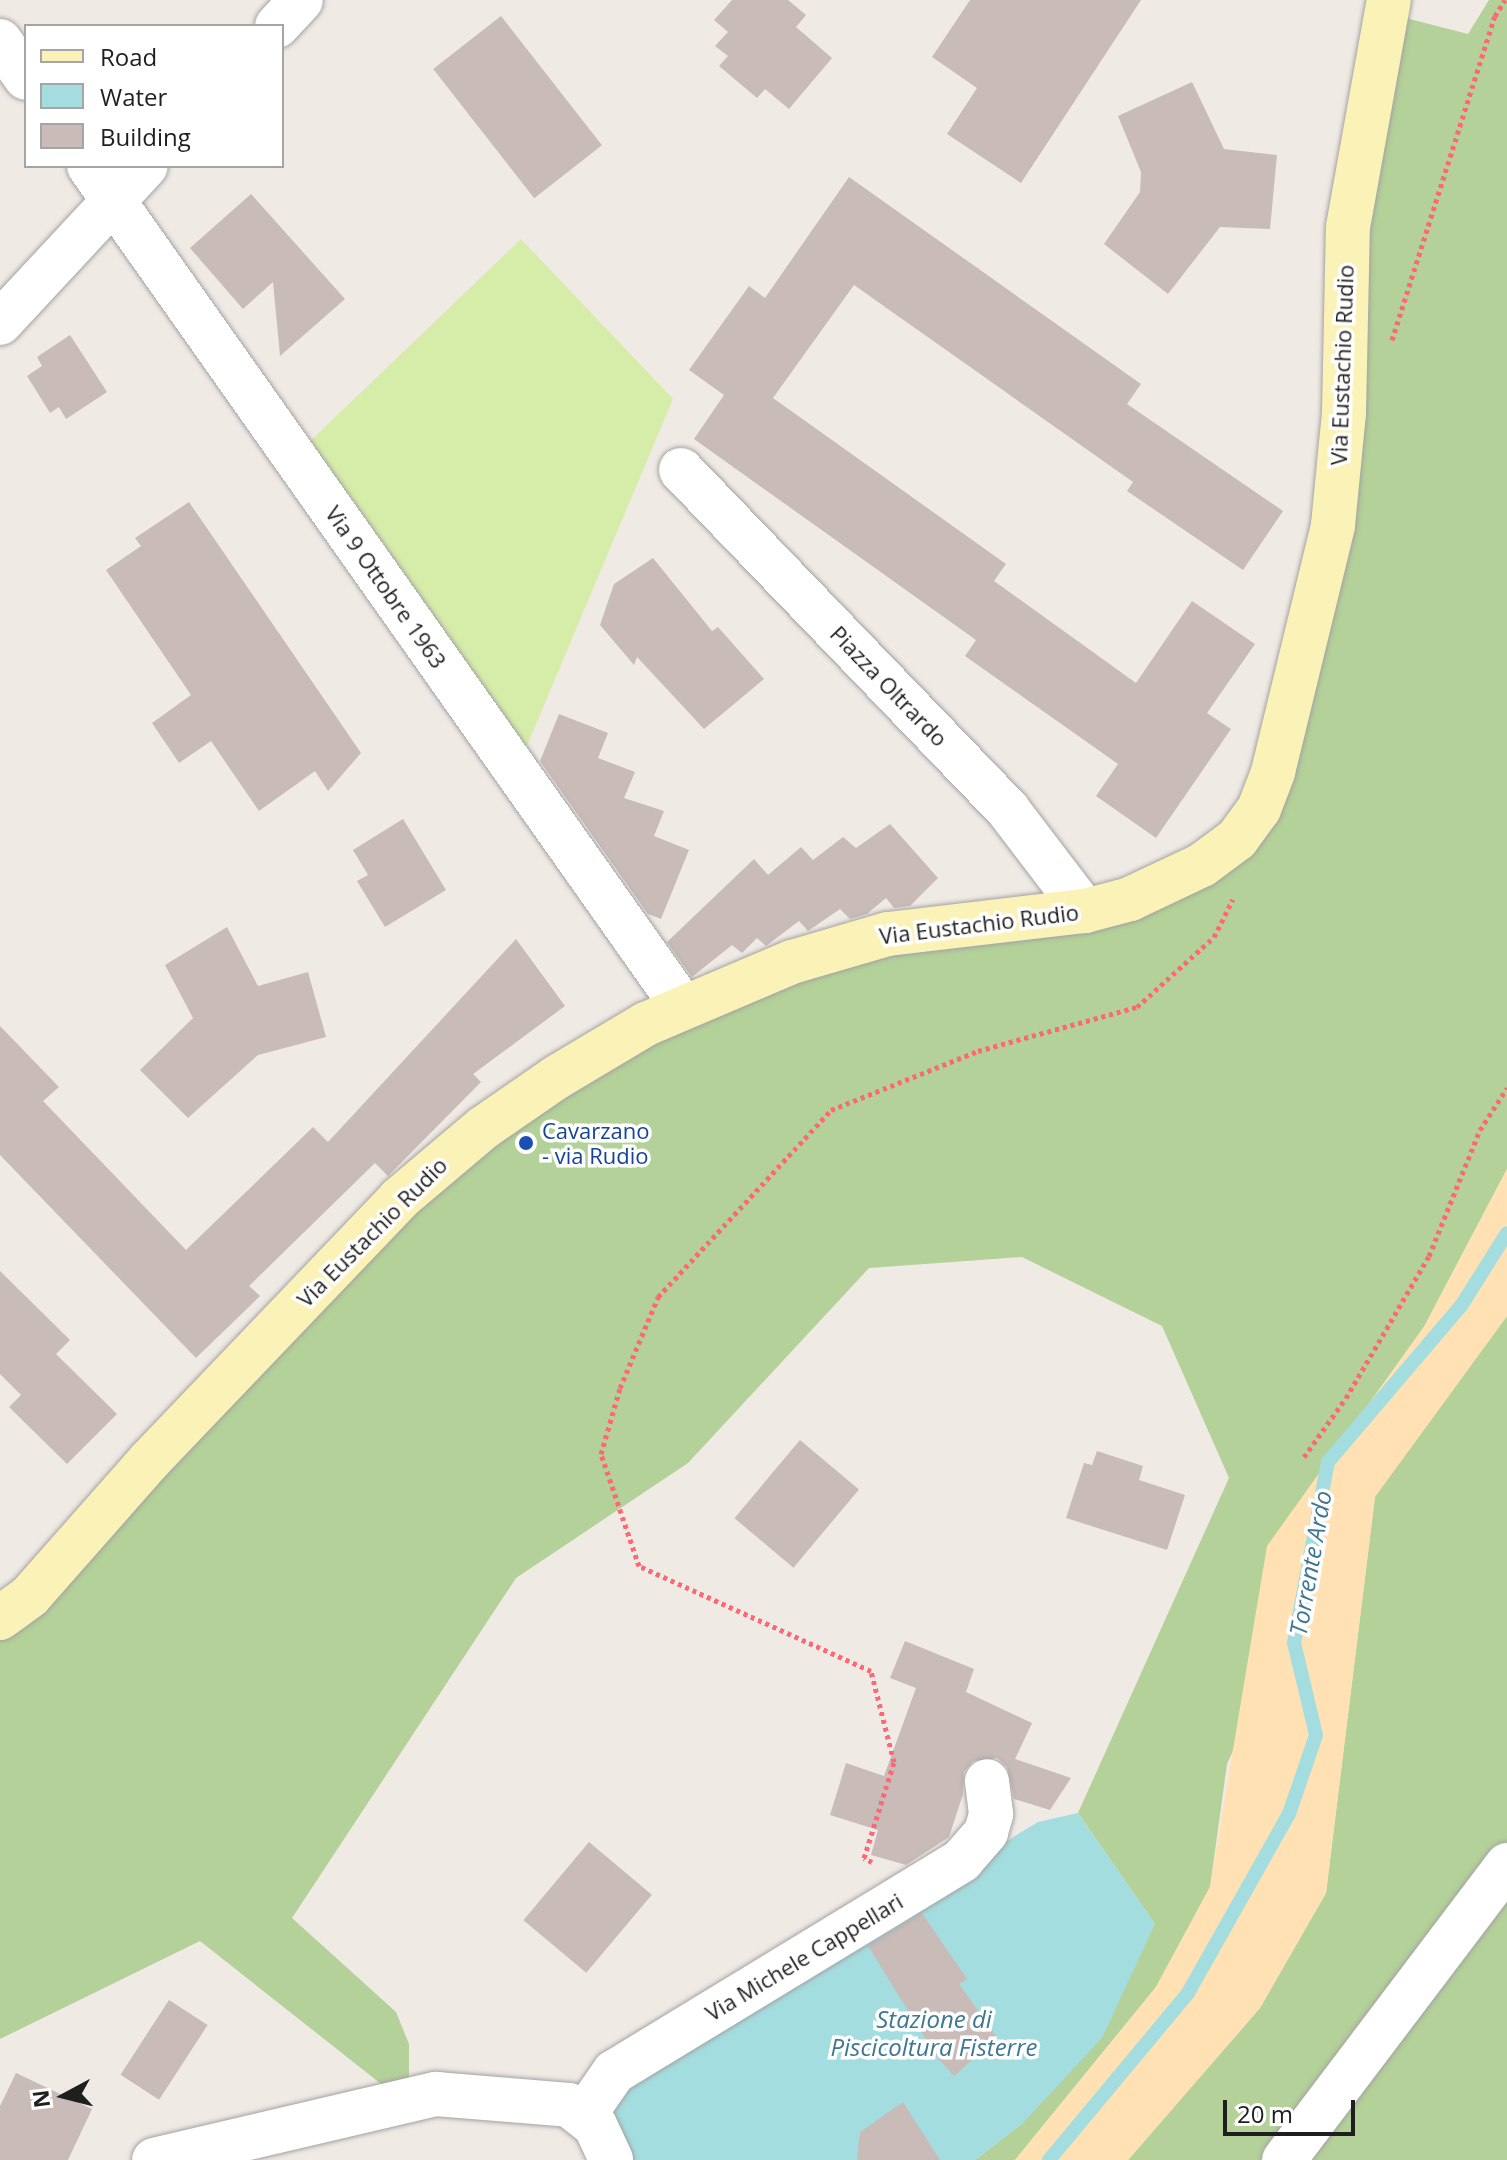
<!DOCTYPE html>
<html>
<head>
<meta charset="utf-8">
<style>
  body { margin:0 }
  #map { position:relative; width:1507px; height:2160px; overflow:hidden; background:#f0eae5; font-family:"Open Sans",sans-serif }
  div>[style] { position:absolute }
  .grass>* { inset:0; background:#d6eca9 }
  .forest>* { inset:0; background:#b3d198 }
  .sand>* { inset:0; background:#ffe1b4 }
  .water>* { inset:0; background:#a4dddf }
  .stream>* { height:14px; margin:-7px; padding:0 7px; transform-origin:7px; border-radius:7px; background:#a4dddf }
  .building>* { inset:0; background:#c8bbb8; transform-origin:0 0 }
  .path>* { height:5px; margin-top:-2.5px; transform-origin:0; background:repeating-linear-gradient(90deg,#fe6875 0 4px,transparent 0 8px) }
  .roads { filter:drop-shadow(0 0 2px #a3a3a3) drop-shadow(0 0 2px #a3a3a3) }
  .street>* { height:44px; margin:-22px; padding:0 22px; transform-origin:22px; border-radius:22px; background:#fff }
  .secondary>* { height:44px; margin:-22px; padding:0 22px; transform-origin:22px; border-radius:22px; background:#fbf2b7 }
  .dots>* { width:22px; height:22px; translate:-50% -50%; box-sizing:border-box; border:4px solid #fff; border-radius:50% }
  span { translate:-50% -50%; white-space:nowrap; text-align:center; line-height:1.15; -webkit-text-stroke:7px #fff; paint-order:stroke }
  .street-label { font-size:22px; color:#1f1f1f }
  .transit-label { font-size:22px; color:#164399 }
  .left { translate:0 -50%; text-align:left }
  .water-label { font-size:24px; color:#3d7792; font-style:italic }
  .legend { position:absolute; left:24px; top:24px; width:260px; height:144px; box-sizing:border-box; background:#fff; border:2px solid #a5a5a5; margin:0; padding:10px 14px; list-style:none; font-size:24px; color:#1f1f1f }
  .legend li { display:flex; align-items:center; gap:16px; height:40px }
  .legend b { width:40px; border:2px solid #a5a5a5 }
  .north { position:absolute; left:24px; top:2056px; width:80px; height:80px; -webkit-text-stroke:6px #fff; paint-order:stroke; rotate:263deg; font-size:22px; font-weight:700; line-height:32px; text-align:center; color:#1f1f1f }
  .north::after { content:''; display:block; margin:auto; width:28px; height:36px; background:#1f1f1f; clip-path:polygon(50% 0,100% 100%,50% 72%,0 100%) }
  .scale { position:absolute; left:1223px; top:2100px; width:132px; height:36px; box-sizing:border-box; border:4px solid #1f1f1f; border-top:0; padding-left:10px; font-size:24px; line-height:28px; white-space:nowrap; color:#1f1f1f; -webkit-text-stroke:6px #fff; paint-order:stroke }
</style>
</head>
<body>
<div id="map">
  <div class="grass">
    <div style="clip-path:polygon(521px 239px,673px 399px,518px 767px,303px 448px)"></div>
  </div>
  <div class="forest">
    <div style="clip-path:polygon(1489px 0,1507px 0,1507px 1169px,1425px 1325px,1227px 1764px,1210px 1887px,1156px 1987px,1015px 2160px,975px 2160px,1023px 2123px,1155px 1924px,1078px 1813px,1229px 1478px,1162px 1326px,1022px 1257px,869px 1268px,688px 1463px,516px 1578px,292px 1918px,396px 2012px,409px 2044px,409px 2106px,200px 1941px,0 2039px,0 1637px,406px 1209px,544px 1098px,810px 962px,1190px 883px,1248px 810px,1330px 484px,1394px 15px,1468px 34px)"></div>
    <div style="clip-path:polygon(1507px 1316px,1507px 2160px,1128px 2160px,1260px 2008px,1326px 1893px,1375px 1496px)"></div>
  </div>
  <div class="sand">
    <div style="clip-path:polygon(1507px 1169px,1507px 1316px,1375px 1497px,1326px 1893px,1260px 2008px,1128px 2160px,1015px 2160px,1156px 1987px,1210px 1887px,1267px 1546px,1425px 1325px)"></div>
  </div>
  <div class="water">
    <div style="clip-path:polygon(1078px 1813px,1155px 1924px,1102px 2038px,1023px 2123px,975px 2160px,605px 2160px,582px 2099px,1038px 1822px)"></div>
  </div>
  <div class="stream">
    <div style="left:1049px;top:2160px;width:217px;rotate:-50.2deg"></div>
    <div style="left:1188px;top:1993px;width:206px;rotate:-60.6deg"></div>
    <div style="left:1289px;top:1814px;width:83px;rotate:-71.1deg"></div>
    <div style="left:1316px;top:1735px;width:95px;rotate:-103.4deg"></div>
    <div style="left:1294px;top:1643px;width:184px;rotate:-79.4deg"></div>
    <div style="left:1328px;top:1462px;width:205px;rotate:-49.6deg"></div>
    <div style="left:1461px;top:1306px;width:86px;rotate:-57.8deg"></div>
  </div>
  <div class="building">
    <div style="clip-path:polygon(732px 0,788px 0,806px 15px,796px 27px,832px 58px,789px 109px,765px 89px,757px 98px,719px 66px,728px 56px,715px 46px,728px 32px,714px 20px)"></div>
    <div style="clip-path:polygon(970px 0,1141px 0,1021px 183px,947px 134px,977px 88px,932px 57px)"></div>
    <div style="left:501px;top:16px;width:164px;height:86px;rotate:52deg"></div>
    <div style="clip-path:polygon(1192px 82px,1224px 149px,1277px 155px,1270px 229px,1220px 227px,1168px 294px,1104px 244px,1140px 192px,1141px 172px,1118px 116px)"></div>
    <div style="clip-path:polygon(849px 177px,1141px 384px,1127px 404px,1283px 511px,1243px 570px,1127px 491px,1133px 482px,854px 285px,773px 398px,1006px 564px,994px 581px,1136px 683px,1192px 601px,1255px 644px,1207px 713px,1231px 729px,1156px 838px,1096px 796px,1118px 764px,965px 656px,976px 640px,694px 439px,724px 395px,689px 370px,749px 286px,765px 298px)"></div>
    <div style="clip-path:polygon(251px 194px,345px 299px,280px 356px,273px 282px,243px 309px,190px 248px)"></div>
    <div style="clip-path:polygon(70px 335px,107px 392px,66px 419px,59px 407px,50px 413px,27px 376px,42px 366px,37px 357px)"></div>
    <div style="clip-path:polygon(189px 502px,361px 753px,328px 791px,315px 771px,259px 811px,211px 741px,179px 763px,152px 723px,191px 695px,106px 570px,141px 546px,135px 538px)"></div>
    <div style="clip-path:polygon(653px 558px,712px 631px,718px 627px,764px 679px,704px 729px,637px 657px,634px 665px,600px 625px,614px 584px)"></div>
    <div style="clip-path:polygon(559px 714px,608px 733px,598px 758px,635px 772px,624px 798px,664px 811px,654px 836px,689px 850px,661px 919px,648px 914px,540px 761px)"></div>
    <div style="clip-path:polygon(403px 819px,446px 890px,385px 927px,357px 881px,368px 875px,353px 850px)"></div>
    <div style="clip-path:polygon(890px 824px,938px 878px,910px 906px,894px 908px,886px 898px,867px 914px,850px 919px,840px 909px,808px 931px,799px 921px,766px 946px,757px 938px,742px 953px,732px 945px,692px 977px,667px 942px,754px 859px,768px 875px,801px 847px,813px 860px,843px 837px,856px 848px)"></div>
    <div style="clip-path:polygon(227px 927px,258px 986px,308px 972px,326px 1037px,258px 1055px,188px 1118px,140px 1070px,193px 1018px,165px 965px)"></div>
    <div style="clip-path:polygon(516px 939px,565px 1006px,473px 1074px,481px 1082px,388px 1176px,375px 1163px,249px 1286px,260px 1296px,196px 1358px,0 1155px,0 1026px,59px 1087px,43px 1101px,186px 1250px,313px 1127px,328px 1142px)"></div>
    <div style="clip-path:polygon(0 1271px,70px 1340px,56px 1354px,117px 1414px,67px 1464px,9px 1407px,21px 1395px,0 1374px)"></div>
    <div style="left:800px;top:1440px;width:77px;height:102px;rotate:40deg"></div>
    <div style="clip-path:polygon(1097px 1451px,1143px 1466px,1139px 1480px,1185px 1495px,1167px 1550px,1066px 1518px,1084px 1463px,1092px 1465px)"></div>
    <div style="clip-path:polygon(905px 1641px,974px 1669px,966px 1692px,1032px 1723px,1015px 1759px,1071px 1778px,1050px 1810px,1014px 1799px,1007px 1767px,997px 1758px,973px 1761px,964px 1772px,963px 1794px,949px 1837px,906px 1865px,871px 1855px,878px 1830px,830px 1815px,846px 1763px,884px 1776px,916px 1688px,890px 1678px)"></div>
    <div style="left:589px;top:1842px;width:82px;height:102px;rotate:40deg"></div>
    <div style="clip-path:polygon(922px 1913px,967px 1979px,959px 1984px,997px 2037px,954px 2076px,936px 2056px,868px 1946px)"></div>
    <div style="left:169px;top:2000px;width:46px;height:89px;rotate:33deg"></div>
    <div style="clip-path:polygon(16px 2073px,92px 2109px,68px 2160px,0 2160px,0 2106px)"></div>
    <div style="clip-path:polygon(903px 2102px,940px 2160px,857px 2160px,860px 2132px)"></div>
  </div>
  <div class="path">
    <div style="left:1392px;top:340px;width:340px;rotate:-72.4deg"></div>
    <div style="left:1495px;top:16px;width:19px;rotate:-58deg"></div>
    <div style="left:1304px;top:1457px;width:72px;rotate:-54.6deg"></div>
    <div style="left:1346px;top:1398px;width:164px;rotate:-59.7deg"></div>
    <div style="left:1429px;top:1256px;width:136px;rotate:-68deg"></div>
    <div style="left:1480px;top:1130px;width:50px;rotate:-57.3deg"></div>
    <div style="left:872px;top:1862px;width:9px;rotate:-153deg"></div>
    <div style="left:864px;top:1858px;width:101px;rotate:-72.6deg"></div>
    <div style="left:894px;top:1762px;width:94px;rotate:-104.2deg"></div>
    <div style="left:871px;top:1671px;width:255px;rotate:-155.6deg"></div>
    <div style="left:639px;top:1566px;width:118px;rotate:-108.7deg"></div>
    <div style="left:601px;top:1454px;width:69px;rotate:-73.9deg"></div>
    <div style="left:620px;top:1388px;width:99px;rotate:-67.3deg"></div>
    <div style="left:658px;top:1297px;width:255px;rotate:-47.2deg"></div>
    <div style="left:831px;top:1110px;width:158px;rotate:-21.9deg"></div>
    <div style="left:978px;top:1051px;width:165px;rotate:-15.5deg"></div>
    <div style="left:1137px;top:1007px;width:104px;rotate:-42.3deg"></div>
    <div style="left:1214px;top:937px;width:42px;rotate:-63.4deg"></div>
  </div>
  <div class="roads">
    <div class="street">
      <div style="left:277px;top:26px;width:35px;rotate:-47deg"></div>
      <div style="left:0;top:41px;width:45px;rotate:54.9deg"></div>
      <div style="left:89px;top:166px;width:1030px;rotate:54.77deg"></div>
      <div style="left:0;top:323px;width:214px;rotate:-47.1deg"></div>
      <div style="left:681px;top:470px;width:472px;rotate:46.1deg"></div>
      <div style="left:1008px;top:810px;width:127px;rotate:52.7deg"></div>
      <div style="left:585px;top:2114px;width:51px;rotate:-55.4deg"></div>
      <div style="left:614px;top:2072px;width:407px;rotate:-31.3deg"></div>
      <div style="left:962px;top:1860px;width:37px;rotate:-49deg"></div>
      <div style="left:986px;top:1832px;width:19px;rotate:-74deg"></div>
      <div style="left:991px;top:1814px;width:33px;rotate:-97deg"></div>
      <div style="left:154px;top:2160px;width:290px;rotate:-13.2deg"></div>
      <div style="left:436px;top:2094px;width:133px;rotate:4.7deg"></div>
      <div style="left:569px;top:2105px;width:33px;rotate:38deg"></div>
      <div style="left:595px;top:2125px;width:38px;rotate:65deg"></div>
      <div style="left:1284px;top:2160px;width:370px;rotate:-52.9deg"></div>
    </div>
    <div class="secondary">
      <div style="left:0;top:1618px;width:37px;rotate:-36deg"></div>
      <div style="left:30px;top:1596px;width:181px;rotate:-48.6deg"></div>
      <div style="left:150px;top:1460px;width:361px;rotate:-46.3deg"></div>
      <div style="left:399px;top:1199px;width:110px;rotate:-40.2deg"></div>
      <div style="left:483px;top:1128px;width:90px;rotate:-34.6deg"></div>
      <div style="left:557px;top:1077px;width:104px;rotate:-30.8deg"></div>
      <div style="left:646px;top:1024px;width:159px;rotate:-23deg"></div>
      <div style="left:792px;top:962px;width:100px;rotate:-16.3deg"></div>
      <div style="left:888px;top:934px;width:198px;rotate:-6.7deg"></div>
      <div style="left:1085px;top:911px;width:47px;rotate:-14.9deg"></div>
      <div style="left:1130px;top:899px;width:80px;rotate:-25.3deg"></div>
      <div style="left:1202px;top:865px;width:44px;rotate:-36.6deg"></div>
      <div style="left:1237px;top:839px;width:37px;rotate:-54deg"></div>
      <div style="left:1259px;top:809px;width:40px;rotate:-69deg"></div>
      <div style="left:1273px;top:772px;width:254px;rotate:-76.3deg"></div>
      <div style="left:1333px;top:525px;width:113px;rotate:-84.4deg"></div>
      <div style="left:1344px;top:413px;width:186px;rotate:-88.8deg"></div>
      <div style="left:1348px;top:227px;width:231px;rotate:-79.8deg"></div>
    </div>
  </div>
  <div class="dots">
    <div style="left:526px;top:1143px;background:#1a4fb4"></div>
  </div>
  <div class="street-label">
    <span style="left:1342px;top:365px;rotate:-88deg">Via Eustachio Rudio</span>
    <span style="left:386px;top:587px;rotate:55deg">Via 9 Ottobre 1963</span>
    <span style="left:889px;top:686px;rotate:46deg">Piazza Oltrardo</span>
    <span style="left:979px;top:924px;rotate:-7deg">Via Eustachio Rudio</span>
    <span style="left:372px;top:1232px;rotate:-45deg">Via Eustachio Rudio</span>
    <span style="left:804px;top:1957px;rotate:-31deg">Via Michele Cappellari</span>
  </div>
  <div class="transit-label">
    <span class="left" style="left:542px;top:1143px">Cavarzano<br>- via Rudio</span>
  </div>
  <div class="water-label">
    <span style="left:1310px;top:1563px;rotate:-80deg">Torrente Ardo</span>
    <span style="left:934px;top:2033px">Stazione di<br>Piscicoltura Fisterre</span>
  </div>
  <ul class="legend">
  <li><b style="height:10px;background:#fbf2b7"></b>Road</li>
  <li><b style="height:22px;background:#a4dddf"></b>Water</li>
  <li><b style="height:22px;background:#c8bbb8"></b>Building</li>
  </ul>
  <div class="north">N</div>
  <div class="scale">20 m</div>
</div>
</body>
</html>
